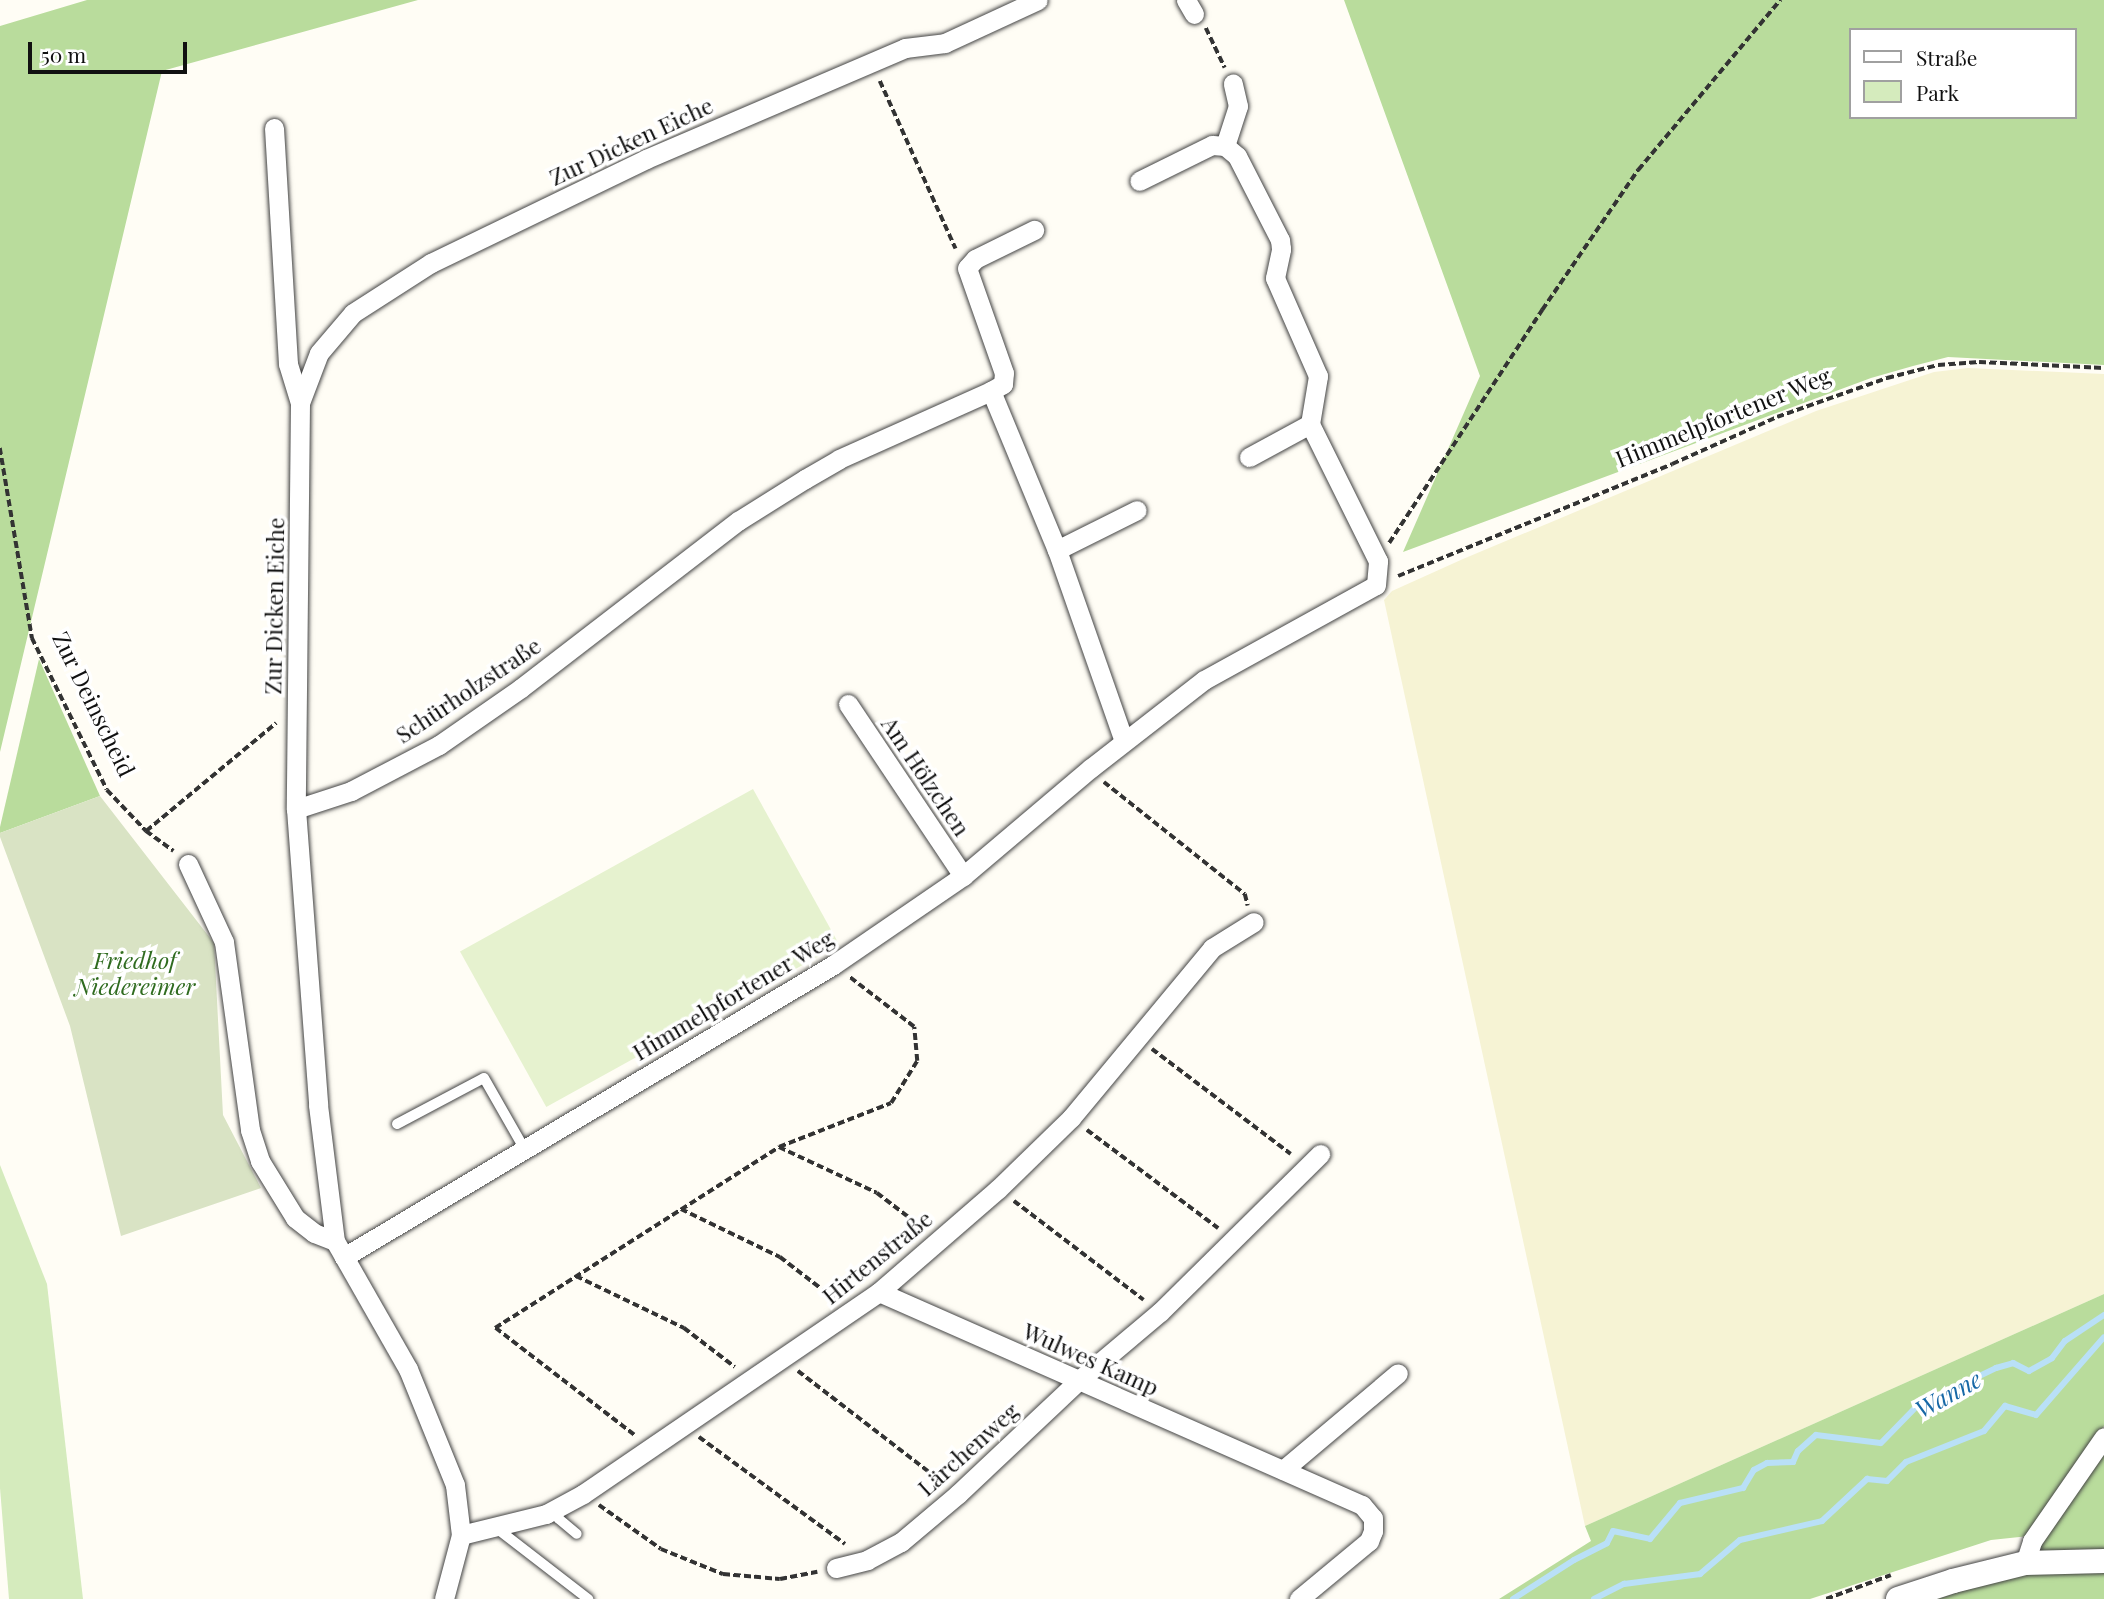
<!DOCTYPE html>
<html>
<head>
<meta charset="utf-8">
<style>
  body { margin:0 }
  #map { position:relative; width:2104px; height:1599px; overflow:hidden; background:#fffdf5; font-family:"Playfair Display",serif }
  div>[style] { position:absolute }
  .farmland>* { inset:0; background:#f6f3d4 }
  .green>* { inset:0; background:#d5ebbd }
  .forest>* { inset:0; background:#b9dc9c }
  .cemetery>* { inset:0; background:#d9e3c4 }
  .pitch>* { inset:0; background:#e6f2cf; transform-origin:0 0 }
  .stream>* { height:6px; margin:-3px; padding:0 3px; transform-origin:3px; border-radius:3px; background:#b9e0f7 }
  .path>* { height:3.5px; margin-top:-1.75px; transform-origin:0; background:repeating-linear-gradient(90deg,#333 0 7px,transparent 0 10.5px) }
  .roads { filter:drop-shadow(0 0 2px #444) drop-shadow(0 0 2px #444) }
  .service>* { height:10px; margin:-5px; padding:0 5px; transform-origin:5px; border-radius:5px; background:#fff }
  .minor>* { height:19px; margin:-9.5px; padding:0 9.5px; transform-origin:9.5px; border-radius:9.5px; background:#fff }
  .tertiary>* { height:24px; margin:-12px; padding:0 12px; transform-origin:12px; border-radius:12px; background:#fff }
  span { translate:-50% -50%; white-space:nowrap; text-align:center; line-height:1.15; -webkit-text-stroke:7px #fff; paint-order:stroke }
  .street-label { font-size:23px; color:#111 }
  .park-label { font-size:23px; color:#2f6b1f; font-style:italic }
  .water-label { font-size:24px; color:#1768a6; font-style:italic }
  .legend { position:absolute; left:1849px; top:28px; width:228px; height:91px; box-sizing:border-box; background:#fff; border:2px solid #a0a0a0; margin:0; padding:9px 12px; list-style:none; font-size:21px; color:#111 }
  .legend li { display:flex; align-items:center; gap:14px; height:35px }
  .legend b { width:35px; border:2px solid #a0a0a0 }
  .scale { position:absolute; left:28px; top:42px; width:159px; height:32px; box-sizing:border-box; border:4px solid #111; border-top:0; padding-left:9px; font-size:21px; line-height:24px; white-space:nowrap; color:#111; -webkit-text-stroke:5px #fff; paint-order:stroke }
</style>
</head>
<body>
<div id="map">
  <div class="farmland">
    <div style="clip-path:polygon(1968px 368px,2104px 374px,2104px 1294px,1585px 1526px,1384px 600px,1392px 591px,1463px 559px,1816px 411px,1934px 372px)"></div>
  </div>
  <div class="green">
    <div style="clip-path:polygon(0 1165px,47px 1284px,83px 1599px,9px 1599px,0 1488px)"></div>
  </div>
  <div class="forest">
    <div style="clip-path:polygon(87px 0,418px 0,162px 71px,0 752px,0 26px)"></div>
    <div style="clip-path:polygon(evenodd,1344px 0,2104px 0,2104px 365px,1948px 357px,1913px 366px,1871px 378px,1403px 552px,1480px 376px,1344px 0,1850px 30px,2074px 30px,2074px 117px,1850px 117px,1850px 30px)"></div>
    <div style="clip-path:polygon(39px 659px,100px 796px,0 833px,0 827px)"></div>
    <div style="clip-path:polygon(2104px 1294px,2104px 1426px,2029px 1536px,1991px 1540px,1810px 1599px,1499px 1599px,1591px 1541px,1585px 1526px)"></div>
    <div style="clip-path:polygon(2104px 1447px,2104px 1552px,2033px 1555px)"></div>
    <div style="clip-path:polygon(2027px 1571px,2104px 1572px,2104px 1599px,1936px 1599px)"></div>
  </div>
  <div class="cemetery">
    <div style="clip-path:polygon(100px 796px,214px 943px,223px 1115px,261px 1188px,121px 1236px,70px 1026px,0 837px,0 833px)"></div>
  </div>
  <div class="pitch">
    <div style="left:753px;top:789px;width:178px;height:335px;rotate:61deg"></div>
  </div>
  <div class="stream">
    <div style="left:1513px;top:1599px;width:72px;rotate:-32.6deg"></div>
    <div style="left:1574px;top:1560px;width:37px;rotate:-27deg"></div>
    <div style="left:1607px;top:1543px;width:13px;rotate:-63deg"></div>
    <div style="left:1613px;top:1531px;width:38px;rotate:12deg"></div>
    <div style="left:1650px;top:1539px;width:47px;rotate:-50.2deg"></div>
    <div style="left:1680px;top:1503px;width:65px;rotate:-13.4deg"></div>
    <div style="left:1743px;top:1488px;width:21px;rotate:-59deg"></div>
    <div style="left:1754px;top:1470px;width:15px;rotate:-28deg"></div>
    <div style="left:1767px;top:1463px;width:26px;rotate:-2deg"></div>
    <div style="left:1793px;top:1462px;width:12px;rotate:-66deg"></div>
    <div style="left:1798px;top:1451px;width:24px;rotate:-42deg"></div>
    <div style="left:1816px;top:1435px;width:65px;rotate:7deg"></div>
    <div style="left:1881px;top:1443px;width:52px;rotate:-45.8deg"></div>
    <div style="left:1917px;top:1406px;width:88px;rotate:-25.7deg"></div>
    <div style="left:1996px;top:1368px;width:18px;rotate:-16deg"></div>
    <div style="left:2013px;top:1363px;width:18px;rotate:27deg"></div>
    <div style="left:2029px;top:1371px;width:26px;rotate:-29deg"></div>
    <div style="left:2052px;top:1358px;width:21px;rotate:-53deg"></div>
    <div style="left:2065px;top:1341px;width:47px;rotate:-33.7deg"></div>
    <div style="left:1594px;top:1599px;width:34px;rotate:-27deg"></div>
    <div style="left:1624px;top:1584px;width:77px;rotate:-7.5deg"></div>
    <div style="left:1700px;top:1574px;width:52px;rotate:-40.4deg"></div>
    <div style="left:1740px;top:1540px;width:84px;rotate:-13deg"></div>
    <div style="left:1822px;top:1521px;width:62px;rotate:-43deg"></div>
    <div style="left:1867px;top:1479px;width:20px;rotate:6deg"></div>
    <div style="left:1887px;top:1481px;width:27px;rotate:-45deg"></div>
    <div style="left:1906px;top:1462px;width:84px;rotate:-21.7deg"></div>
    <div style="left:1984px;top:1431px;width:33px;rotate:-50deg"></div>
    <div style="left:2005px;top:1406px;width:32px;rotate:16deg"></div>
    <div style="left:2036px;top:1415px;width:103px;rotate:-48.9deg"></div>
  </div>
  <div class="path">
    <div style="left:1206px;top:28px;width:44px;rotate:64.6deg"></div>
    <div style="left:880px;top:81px;width:184px;rotate:65.7deg"></div>
    <div style="left:0;top:448px;width:193px;rotate:80.4deg"></div>
    <div style="left:32px;top:638px;width:169px;rotate:63.7deg"></div>
    <div style="left:107px;top:790px;width:57px;rotate:46.4deg"></div>
    <div style="left:146px;top:831px;width:34px;rotate:36deg"></div>
    <div style="left:1389px;top:543px;width:279px;rotate:-56.7deg"></div>
    <div style="left:1542px;top:310px;width:170px;rotate:-55.6deg"></div>
    <div style="left:1638px;top:170px;width:222px;rotate:-50.1deg"></div>
    <div style="left:1398px;top:576px;width:296px;rotate:-22.2deg"></div>
    <div style="left:1672px;top:464px;width:115px;rotate:-24.1deg"></div>
    <div style="left:1777px;top:417px;width:117px;rotate:-19.5deg"></div>
    <div style="left:1887px;top:378px;width:53px;rotate:-14.3deg"></div>
    <div style="left:1938px;top:365px;width:41px;rotate:-4.2deg"></div>
    <div style="left:1979px;top:362px;width:125px;rotate:2.7deg"></div>
    <div style="left:1104px;top:782px;width:180px;rotate:38.5deg"></div>
    <div style="left:1245px;top:894px;width:12px;rotate:76deg"></div>
    <div style="left:146px;top:831px;width:169px;rotate:-39.7deg"></div>
    <div style="left:1152px;top:1049px;width:174px;rotate:37.1deg"></div>
    <div style="left:1087px;top:1130px;width:164px;rotate:36.8deg"></div>
    <div style="left:779px;top:1147px;width:108px;rotate:25.1deg"></div>
    <div style="left:877px;top:1193px;width:58px;rotate:37.3deg"></div>
    <div style="left:1014px;top:1201px;width:163px;rotate:37.3deg"></div>
    <div style="left:681px;top:1209px;width:110px;rotate:25.9deg"></div>
    <div style="left:780px;top:1257px;width:71px;rotate:37.5deg"></div>
    <div style="left:576px;top:1276px;width:120px;rotate:25.7deg"></div>
    <div style="left:684px;top:1328px;width:64px;rotate:37.4deg"></div>
    <div style="left:798px;top:1371px;width:182px;rotate:37.6deg"></div>
    <div style="left:634px;top:1435px;width:175px;rotate:-142.4deg"></div>
    <div style="left:495px;top:1328px;width:337px;rotate:-32.5deg"></div>
    <div style="left:779px;top:1147px;width:120px;rotate:-21.4deg"></div>
    <div style="left:891px;top:1103px;width:49px;rotate:-58.2deg"></div>
    <div style="left:917px;top:1061px;width:34px;rotate:-95deg"></div>
    <div style="left:914px;top:1027px;width:82px;rotate:-142.4deg"></div>
    <div style="left:699px;top:1437px;width:181px;rotate:36.2deg"></div>
    <div style="left:599px;top:1505px;width:76px;rotate:35.4deg"></div>
    <div style="left:661px;top:1549px;width:67px;rotate:22deg"></div>
    <div style="left:723px;top:1574px;width:57px;rotate:5deg"></div>
    <div style="left:780px;top:1579px;width:38px;rotate:-11deg"></div>
    <div style="left:1826px;top:1599px;width:69px;rotate:-20.3deg"></div>
  </div>
  <div class="roads">
    <div class="service">
      <div style="left:397px;top:1124px;width:98px;rotate:-27.9deg"></div>
      <div style="left:484px;top:1078px;width:81px;rotate:60.3deg"></div>
      <div style="left:554px;top:1510px;width:10px;rotate:61deg"></div>
      <div style="left:559px;top:1519px;width:23px;rotate:40deg"></div>
      <div style="left:495px;top:1527px;width:118px;rotate:37.7deg"></div>
    </div>
    <div class="minor">
      <div style="left:1186px;top:0;width:16px;rotate:60deg"></div>
      <div style="left:274px;top:128px;width:236px;rotate:86.6deg"></div>
      <div style="left:288px;top:364px;width:41px;rotate:72.9deg"></div>
      <div style="left:300px;top:403px;width:406px;rotate:90.6deg"></div>
      <div style="left:296px;top:809px;width:297px;rotate:85.7deg"></div>
      <div style="left:318px;top:1105px;width:137px;rotate:82.9deg"></div>
      <div style="left:335px;top:1241px;width:147px;rotate:60.3deg"></div>
      <div style="left:408px;top:1369px;width:125px;rotate:67.9deg"></div>
      <div style="left:455px;top:1485px;width:50px;rotate:83.2deg"></div>
      <div style="left:461px;top:1535px;width:66px;rotate:104.9deg"></div>
      <div style="left:1225px;top:146px;width:42px;rotate:-72deg"></div>
      <div style="left:1238px;top:106px;width:23px;rotate:-103deg"></div>
      <div style="left:991px;top:391px;width:14px;rotate:-30deg"></div>
      <div style="left:1003px;top:384px;width:11px;rotate:-85deg"></div>
      <div style="left:1004px;top:373px;width:111px;rotate:-109.4deg"></div>
      <div style="left:967px;top:268px;width:12px;rotate:-48deg"></div>
      <div style="left:975px;top:259px;width:66px;rotate:-26.2deg"></div>
      <div style="left:300px;top:403px;width:53px;rotate:-69.2deg"></div>
      <div style="left:319px;top:353px;width:52px;rotate:-49.6deg"></div>
      <div style="left:353px;top:313px;width:93px;rotate:-32.7deg"></div>
      <div style="left:431px;top:263px;width:239px;rotate:-25.8deg"></div>
      <div style="left:646px;top:159px;width:282px;rotate:-23.2deg"></div>
      <div style="left:905px;top:48px;width:40px;rotate:-7.1deg"></div>
      <div style="left:945px;top:43px;width:102px;rotate:-24.8deg"></div>
      <div style="left:1249px;top:457px;width:69px;rotate:-28.4deg"></div>
      <div style="left:1057px;top:550px;width:89px;rotate:-26.6deg"></div>
      <div style="left:848px;top:704px;width:207px;rotate:56.2deg"></div>
      <div style="left:296px;top:809px;width:58px;rotate:-18.1deg"></div>
      <div style="left:351px;top:791px;width:99px;rotate:-27.6deg"></div>
      <div style="left:439px;top:745px;width:100px;rotate:-34.8deg"></div>
      <div style="left:521px;top:688px;width:274px;rotate:-37.6deg"></div>
      <div style="left:738px;top:521px;width:79px;rotate:-32.1deg"></div>
      <div style="left:805px;top:479px;width:39px;rotate:-30deg"></div>
      <div style="left:839px;top:459px;width:167px;rotate:-24.1deg"></div>
      <div style="left:991px;top:391px;width:172px;rotate:67.5deg"></div>
      <div style="left:1057px;top:550px;width:202px;rotate:70.7deg"></div>
      <div style="left:188px;top:864px;width:86px;rotate:65.2deg"></div>
      <div style="left:224px;top:942px;width:190px;rotate:82.1deg"></div>
      <div style="left:250px;top:1130px;width:33px;rotate:72deg"></div>
      <div style="left:260px;top:1161px;width:67px;rotate:58.4deg"></div>
      <div style="left:295px;top:1218px;width:24px;rotate:38deg"></div>
      <div style="left:314px;top:1233px;width:22px;rotate:21deg"></div>
      <div style="left:344px;top:1257px;width:570px;rotate:-30.84deg"></div>
      <div style="left:833px;top:965px;width:158px;rotate:-34.4deg"></div>
      <div style="left:963px;top:876px;width:167px;rotate:-40.2deg"></div>
      <div style="left:1091px;top:768px;width:143px;rotate:-37.9deg"></div>
      <div style="left:1204px;top:680px;width:196px;rotate:-28.9deg"></div>
      <div style="left:1376px;top:585px;width:24px;rotate:-85deg"></div>
      <div style="left:1378px;top:561px;width:153px;rotate:-116.4deg"></div>
      <div style="left:1310px;top:424px;width:49px;rotate:-80.5deg"></div>
      <div style="left:1318px;top:376px;width:107px;rotate:-113.7deg"></div>
      <div style="left:1275px;top:278px;width:30px;rotate:-78deg"></div>
      <div style="left:1281px;top:249px;width:9px;rotate:-96deg"></div>
      <div style="left:1280px;top:240px;width:94px;rotate:-117.1deg"></div>
      <div style="left:1237px;top:156px;width:16px;rotate:-140deg"></div>
      <div style="left:1225px;top:146px;width:13px;rotate:-176deg"></div>
      <div style="left:1212px;top:145px;width:81px;rotate:153.7deg"></div>
      <div style="left:879px;top:1292px;width:528px;rotate:23.8deg"></div>
      <div style="left:1362px;top:1505px;width:17px;rotate:50deg"></div>
      <div style="left:1373px;top:1518px;width:13px;rotate:90deg"></div>
      <div style="left:1373px;top:1531px;width:11px;rotate:112deg"></div>
      <div style="left:1369px;top:1541px;width:91px;rotate:140.4deg"></div>
      <div style="left:1283px;top:1470px;width:150px;rotate:-40.1deg"></div>
      <div style="left:461px;top:1535px;width:88px;rotate:-13.9deg"></div>
      <div style="left:546px;top:1514px;width:42px;rotate:-28.4deg"></div>
      <div style="left:583px;top:1494px;width:358px;rotate:-34.3deg"></div>
      <div style="left:879px;top:1292px;width:157px;rotate:-40.9deg"></div>
      <div style="left:998px;top:1189px;width:102px;rotate:-44.2deg"></div>
      <div style="left:1071px;top:1118px;width:221px;rotate:-50.3deg"></div>
      <div style="left:1212px;top:948px;width:49px;rotate:-31.8deg"></div>
      <div style="left:2025px;top:1563px;width:23px;rotate:-72deg"></div>
      <div style="left:2032px;top:1541px;width:126px;rotate:-55.3deg"></div>
      <div style="left:836px;top:1568px;width:32px;rotate:-14deg"></div>
      <div style="left:867px;top:1560px;width:38px;rotate:-28deg"></div>
      <div style="left:901px;top:1542px;width:75px;rotate:-40.1deg"></div>
      <div style="left:958px;top:1494px;width:165px;rotate:-43.3deg"></div>
      <div style="left:1078px;top:1381px;width:107px;rotate:-40.1deg"></div>
      <div style="left:1160px;top:1312px;width:225px;rotate:-44.6deg"></div>
    </div>
    <div class="tertiary">
      <div style="left:1898px;top:1599px;width:58px;rotate:-18.1deg"></div>
      <div style="left:1953px;top:1581px;width:74px;rotate:-14deg"></div>
      <div style="left:2025px;top:1563px;width:79px;rotate:-1.5deg"></div>
    </div>
  </div>
  <div class="street-label">
    <span style="left:631px;top:141px;rotate:-25deg">Zur Dicken Eiche</span>
    <span style="left:1723px;top:417px;rotate:-22deg">Himmelpfortener Weg</span>
    <span style="left:274px;top:606px;rotate:-89deg">Zur Dicken Eiche</span>
    <span style="left:468px;top:690px;rotate:-34deg">Schürholzstraße</span>
    <span style="left:94px;top:704px;rotate:64deg">Zur Deinscheid</span>
    <span style="left:926px;top:776px;rotate:56deg">Am Hölzchen</span>
    <span style="left:733px;top:995px;rotate:-31deg">Himmelpfortener Weg</span>
    <span style="left:877px;top:1257px;rotate:-39deg">Hirtenstraße</span>
    <span style="left:1091px;top:1359px;rotate:24deg">Wulwes Kamp</span>
    <span style="left:968px;top:1449px;rotate:-42deg">Lärchenweg</span>
  </div>
  <div class="park-label">
    <span style="left:135px;top:973px">Friedhof<br>Niedereimer</span>
  </div>
  <div class="water-label">
    <span style="left:1948px;top:1394px;rotate:-29deg">Wanne</span>
  </div>
  <ul class="legend">
  <li><b style="height:9px;background:#fff"></b>Straße</li>
  <li><b style="height:19px;background:#d5ebbd"></b>Park</li>
  </ul>
  <div class="scale">50 m</div>
</div>
</body>
</html>
